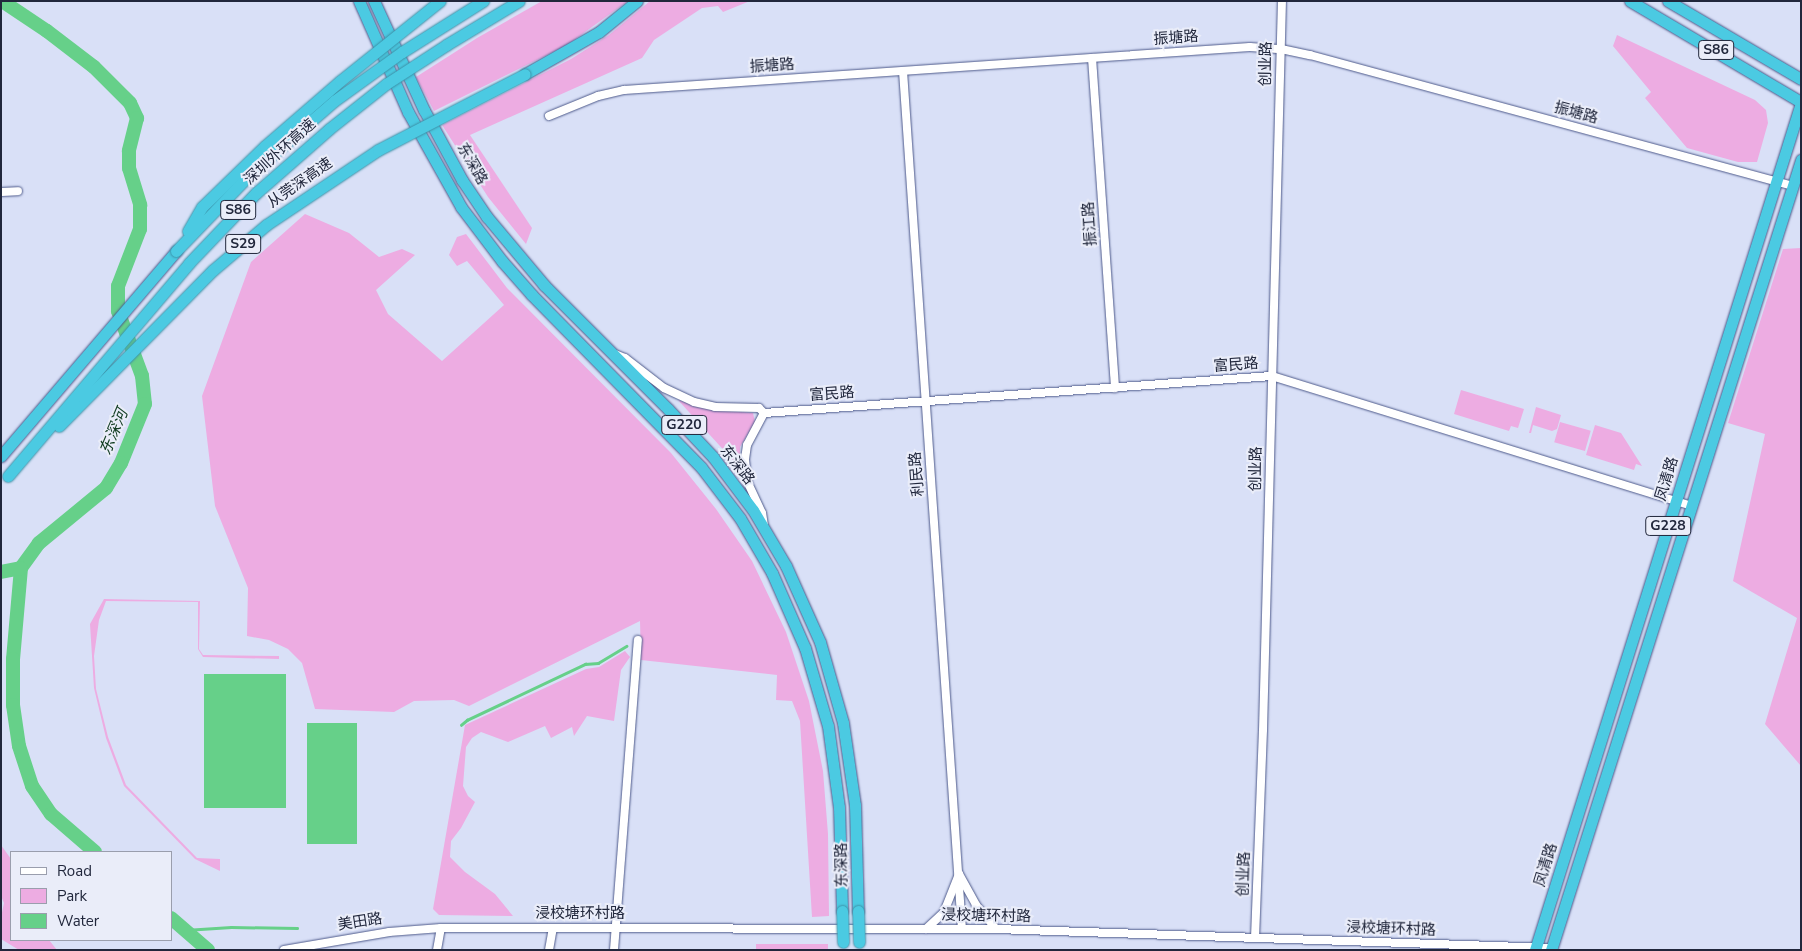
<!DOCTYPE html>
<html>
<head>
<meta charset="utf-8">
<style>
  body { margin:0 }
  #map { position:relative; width:1802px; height:951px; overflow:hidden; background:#d9e0f7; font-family:"Nunito Sans","Noto Sans SC",sans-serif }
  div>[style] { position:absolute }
  .green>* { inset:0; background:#edace2; transform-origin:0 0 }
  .water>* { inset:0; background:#66d089; transform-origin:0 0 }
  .stream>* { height:2.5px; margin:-1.25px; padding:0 1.25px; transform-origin:1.25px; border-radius:1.25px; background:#66d089 }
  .river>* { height:14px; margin:-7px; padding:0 7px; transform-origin:7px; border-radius:7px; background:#66d089 }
  .roads { filter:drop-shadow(0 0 1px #4e5a8b) drop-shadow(0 0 1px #4e5a8b) }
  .minor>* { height:8px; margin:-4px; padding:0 4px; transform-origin:4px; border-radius:4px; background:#fff }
  .highway>* { height:11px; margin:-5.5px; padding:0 5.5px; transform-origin:5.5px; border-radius:5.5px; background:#4bcae2 }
  .bridges { filter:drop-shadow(0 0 1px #3c91a8) drop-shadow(0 0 1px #3c91a8) }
  .highway-bridge>* { height:11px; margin:-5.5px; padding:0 5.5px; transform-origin:5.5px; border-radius:5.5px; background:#4bcae2 }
  span { translate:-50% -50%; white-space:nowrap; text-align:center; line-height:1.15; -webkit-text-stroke:4px #eaedf9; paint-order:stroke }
  .shield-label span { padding:1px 4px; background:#eaedf9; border:1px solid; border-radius:4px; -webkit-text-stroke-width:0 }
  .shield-label { font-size:14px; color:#21273c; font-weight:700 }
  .street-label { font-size:15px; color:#21273c }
  .water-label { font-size:16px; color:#113c21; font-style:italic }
  .frame { position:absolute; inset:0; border:2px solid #21273c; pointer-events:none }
  .legend { position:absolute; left:10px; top:851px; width:162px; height:90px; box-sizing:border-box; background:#eaedf9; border:1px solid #9a9ead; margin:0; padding:6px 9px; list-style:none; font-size:15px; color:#21273c }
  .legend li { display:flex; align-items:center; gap:10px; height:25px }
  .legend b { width:25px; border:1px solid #9a9ead }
</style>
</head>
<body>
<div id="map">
  <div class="green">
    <div style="clip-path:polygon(542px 1px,628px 1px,567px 45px,434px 111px,416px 77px,477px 38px)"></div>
    <div style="clip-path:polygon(650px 1px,750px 1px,723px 12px,718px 6px,702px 8px,654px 40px,642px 58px,470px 135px,532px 228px,526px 244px,488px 197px,442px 125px,571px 59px,609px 35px)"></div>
    <div style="clip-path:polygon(1617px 35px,1755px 100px,1766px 110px,1768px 123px,1757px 162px,1738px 162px,1687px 148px,1645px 98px,1651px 92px,1613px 46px)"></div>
    <div style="clip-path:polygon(305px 214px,349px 233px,379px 257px,402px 249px,415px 255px,376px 290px,388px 314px,442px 361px,504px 305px,467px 261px,457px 266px,449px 255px,457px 237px,466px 234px,507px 288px,671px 453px,716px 509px,752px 561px,786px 632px,809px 701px,823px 771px,828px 834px,829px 916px,812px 917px,800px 721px,792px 701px,776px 700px,777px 675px,641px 660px,640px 621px,469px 706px,454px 700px,414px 701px,394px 712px,315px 709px,302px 663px,288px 649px,269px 640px,247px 636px,248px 588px,215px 506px,202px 396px,251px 262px)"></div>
    <div style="clip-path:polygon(1801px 248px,1801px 766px,1765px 724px,1797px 618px,1733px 581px,1765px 434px,1728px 423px,1783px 249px)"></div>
    <div style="clip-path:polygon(1461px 390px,1524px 409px,1518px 428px,1511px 426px,1509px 431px,1454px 414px)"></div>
    <div style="clip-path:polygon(678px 400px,707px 409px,753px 413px,755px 422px,740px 447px,740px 468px)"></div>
    <div style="clip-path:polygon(1536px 407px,1561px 415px,1557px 429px,1552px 431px,1533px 425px,1531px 433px,1529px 433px)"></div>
    <div style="left:1560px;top:422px;width:32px;height:21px;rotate:16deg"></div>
    <div style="clip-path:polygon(1595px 425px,1621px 433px,1642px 466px,1636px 464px,1634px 470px,1586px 455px)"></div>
    <div style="clip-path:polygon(104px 599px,200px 601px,199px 649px,203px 655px,279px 656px,279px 659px,203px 657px,198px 649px,198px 602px,106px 601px,99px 620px,94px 656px,96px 689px,108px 737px,126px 785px,197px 858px,220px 859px,220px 871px,195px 859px,124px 786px,106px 738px,94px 688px,90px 624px)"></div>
    <div style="clip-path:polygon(625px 651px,630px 657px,621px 670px,614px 721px,587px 716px,574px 736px,572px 727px,551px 738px,545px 726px,508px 742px,481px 732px,472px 738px,466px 747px,463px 786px,468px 796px,475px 802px,461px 828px,451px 841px,450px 857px,465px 872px,495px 894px,513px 916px,439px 915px,433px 909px,465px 725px,586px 669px,599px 667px)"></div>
    <div style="clip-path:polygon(1px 845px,11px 859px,11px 940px,49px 940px,57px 950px,19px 950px,1px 939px,1px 917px,4px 903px,1px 896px)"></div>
    <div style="left:756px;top:944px;width:72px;height:6px"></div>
  </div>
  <div class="water">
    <div style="left:204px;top:674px;width:82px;height:134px"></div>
    <div style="left:307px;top:723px;width:50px;height:121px"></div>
  </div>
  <div class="stream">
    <div style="left:461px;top:725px;width:8px;rotate:-40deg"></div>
    <div style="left:467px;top:720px;width:131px;rotate:-25.4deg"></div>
    <div style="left:585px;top:664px;width:13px;rotate:-4deg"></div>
    <div style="left:598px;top:663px;width:33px;rotate:-31deg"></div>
    <div style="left:185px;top:930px;width:46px;rotate:-3.7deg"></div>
    <div style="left:231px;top:927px;width:66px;rotate:0.9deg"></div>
  </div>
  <div class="river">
    <div style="left:2px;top:1px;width:54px;rotate:33.7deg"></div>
    <div style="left:47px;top:31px;width:59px;rotate:37.5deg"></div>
    <div style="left:94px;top:67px;width:51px;rotate:45deg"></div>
    <div style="left:130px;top:103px;width:17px;rotate:65deg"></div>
    <div style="left:137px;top:118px;width:34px;rotate:104deg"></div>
    <div style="left:129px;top:151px;width:17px;rotate:90deg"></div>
    <div style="left:129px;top:168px;width:39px;rotate:73deg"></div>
    <div style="left:140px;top:205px;width:24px;rotate:90deg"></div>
    <div style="left:140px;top:229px;width:61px;rotate:111.1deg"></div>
    <div style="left:118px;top:286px;width:25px;rotate:90deg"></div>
    <div style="left:118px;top:311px;width:69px;rotate:69.7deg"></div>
    <div style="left:142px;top:376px;width:28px;rotate:84deg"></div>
    <div style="left:145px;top:404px;width:64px;rotate:112.1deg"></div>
    <div style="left:121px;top:463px;width:29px;rotate:121deg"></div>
    <div style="left:106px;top:488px;width:87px;rotate:140.6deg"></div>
    <div style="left:39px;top:543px;width:31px;rotate:126deg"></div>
    <div style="left:21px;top:568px;width:91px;rotate:95deg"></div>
    <div style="left:13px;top:659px;width:46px;rotate:90deg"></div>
    <div style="left:13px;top:705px;width:41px;rotate:81.7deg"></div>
    <div style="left:19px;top:746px;width:42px;rotate:72deg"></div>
    <div style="left:32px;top:786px;width:34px;rotate:56deg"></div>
    <div style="left:51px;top:814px;width:58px;rotate:40.8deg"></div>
    <div style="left:1px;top:572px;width:20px;rotate:-11deg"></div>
    <div style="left:171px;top:918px;width:49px;rotate:40.9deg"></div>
  </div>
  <div class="roads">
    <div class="minor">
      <div style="left:1092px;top:58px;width:331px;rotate:86deg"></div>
      <div style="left:903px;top:71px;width:860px;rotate:86.07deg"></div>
      <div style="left:549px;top:116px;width:53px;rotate:-22.2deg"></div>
      <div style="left:598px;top:96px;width:27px;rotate:-13deg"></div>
      <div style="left:624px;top:90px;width:627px;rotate:-3.93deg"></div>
      <div style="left:1250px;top:47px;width:31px;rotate:4deg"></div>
      <div style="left:1281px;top:49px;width:30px;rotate:12deg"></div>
      <div style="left:1310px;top:55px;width:500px;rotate:15.17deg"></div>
      <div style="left:1px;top:192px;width:17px;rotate:-3deg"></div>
      <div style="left:615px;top:354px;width:11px;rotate:22deg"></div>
      <div style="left:625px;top:358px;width:49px;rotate:37.6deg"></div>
      <div style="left:664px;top:388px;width:33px;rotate:25deg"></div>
      <div style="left:694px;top:402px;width:22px;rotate:13deg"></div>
      <div style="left:715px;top:407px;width:44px;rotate:1.3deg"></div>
      <div style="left:759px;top:408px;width:7px;rotate:45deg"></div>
      <div style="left:764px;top:413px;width:36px;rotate:118deg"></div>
      <div style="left:747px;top:445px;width:15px;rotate:98deg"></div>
      <div style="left:745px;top:460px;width:23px;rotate:83deg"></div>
      <div style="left:748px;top:483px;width:33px;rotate:65deg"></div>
      <div style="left:762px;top:513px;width:12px;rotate:81deg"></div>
      <div style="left:764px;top:413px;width:509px;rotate:-4.17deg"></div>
      <div style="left:1272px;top:376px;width:439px;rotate:17.2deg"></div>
      <div style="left:926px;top:929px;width:25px;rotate:-43deg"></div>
      <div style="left:944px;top:912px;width:41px;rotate:-68.5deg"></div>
      <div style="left:959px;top:874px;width:35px;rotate:61deg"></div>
      <div style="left:976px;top:905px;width:31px;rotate:50deg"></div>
      <div style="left:1255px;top:938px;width:208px;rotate:-87.8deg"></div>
      <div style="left:1263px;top:730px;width:729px;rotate:-88.51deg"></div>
      <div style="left:284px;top:950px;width:107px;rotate:-9.7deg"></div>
      <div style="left:389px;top:932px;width:52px;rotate:-4.4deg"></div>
      <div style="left:437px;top:950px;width:22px;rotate:-80deg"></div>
      <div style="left:441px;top:928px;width:555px;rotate:0.1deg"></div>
      <div style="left:996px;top:929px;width:556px;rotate:1.96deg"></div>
      <div style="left:549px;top:950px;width:22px;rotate:-80deg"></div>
      <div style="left:614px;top:950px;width:311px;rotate:-85.6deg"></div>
    </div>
    <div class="highway">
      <div style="left:359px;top:1px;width:121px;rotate:66.2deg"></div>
      <div style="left:408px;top:112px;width:109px;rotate:60.8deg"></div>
      <div style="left:461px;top:207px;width:68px;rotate:52.8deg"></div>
      <div style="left:502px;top:261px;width:45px;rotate:48.6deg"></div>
      <div style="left:532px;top:295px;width:241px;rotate:45.5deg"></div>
      <div style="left:701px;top:467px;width:64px;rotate:52.6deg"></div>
      <div style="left:740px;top:518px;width:64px;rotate:59.8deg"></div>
      <div style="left:772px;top:573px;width:82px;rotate:66.3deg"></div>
      <div style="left:805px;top:648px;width:81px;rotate:73.6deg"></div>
      <div style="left:828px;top:726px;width:82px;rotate:82.3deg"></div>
      <div style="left:839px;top:807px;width:104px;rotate:88.3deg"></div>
      <div style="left:374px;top:1px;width:120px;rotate:65.4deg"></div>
      <div style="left:424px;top:110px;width:80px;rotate:61.5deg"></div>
      <div style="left:462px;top:180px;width:45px;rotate:56deg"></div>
      <div style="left:487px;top:217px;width:89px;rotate:50deg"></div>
      <div style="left:544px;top:285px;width:175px;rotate:45deg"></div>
      <div style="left:668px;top:409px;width:66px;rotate:46.8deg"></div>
      <div style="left:713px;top:457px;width:66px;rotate:53deg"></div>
      <div style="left:753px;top:510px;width:65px;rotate:59.5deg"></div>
      <div style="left:786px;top:566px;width:83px;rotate:65.9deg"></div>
      <div style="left:820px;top:642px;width:84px;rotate:74.1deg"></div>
      <div style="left:843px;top:723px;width:83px;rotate:81.7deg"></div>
      <div style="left:855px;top:805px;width:106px;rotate:88.4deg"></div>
      <div style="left:1630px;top:1px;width:199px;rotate:30.6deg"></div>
      <div style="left:1668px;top:1px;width:154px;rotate:30.4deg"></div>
      <div style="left:525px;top:74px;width:85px;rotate:-29.6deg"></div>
      <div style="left:599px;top:32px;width:49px;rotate:-39.2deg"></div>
      <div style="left:1px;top:456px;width:270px;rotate:-49.5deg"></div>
      <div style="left:1535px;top:950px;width:888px;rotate:-72.57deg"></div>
      <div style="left:1551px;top:950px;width:829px;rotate:-72.44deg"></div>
    </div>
  </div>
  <div class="bridges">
    <div class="highway-bridge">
      <div style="left:188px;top:231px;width:28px;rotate:-60deg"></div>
      <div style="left:202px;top:207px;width:88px;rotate:-44.1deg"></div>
      <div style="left:265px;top:146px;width:99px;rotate:-40.9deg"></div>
      <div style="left:340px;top:81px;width:128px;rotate:-38.7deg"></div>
      <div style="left:176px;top:251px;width:110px;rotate:-46.1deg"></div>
      <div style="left:252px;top:172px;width:108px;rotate:-40.9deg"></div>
      <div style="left:334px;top:101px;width:84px;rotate:-35.8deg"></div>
      <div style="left:402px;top:52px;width:96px;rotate:-32.2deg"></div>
      <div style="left:59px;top:426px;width:219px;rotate:-45.4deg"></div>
      <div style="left:213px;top:270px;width:70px;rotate:-40.3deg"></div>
      <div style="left:266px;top:225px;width:135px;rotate:-33.8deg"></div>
      <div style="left:378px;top:150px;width:165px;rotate:-27.3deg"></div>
      <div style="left:8px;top:476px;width:280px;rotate:-49.6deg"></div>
      <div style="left:189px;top:263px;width:97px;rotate:-46.3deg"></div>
      <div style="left:256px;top:193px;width:97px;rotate:-41.2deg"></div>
      <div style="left:329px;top:129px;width:73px;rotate:-38.3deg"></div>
      <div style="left:386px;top:84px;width:72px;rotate:-33deg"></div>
      <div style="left:446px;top:45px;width:85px;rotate:-31.1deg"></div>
      <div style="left:842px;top:911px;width:31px;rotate:88deg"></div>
      <div style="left:858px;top:911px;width:31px;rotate:88deg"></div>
    </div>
  </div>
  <div class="shield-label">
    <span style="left:1716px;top:50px">S86</span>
    <span style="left:238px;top:210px">S86</span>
    <span style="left:243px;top:244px">S29</span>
    <span style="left:684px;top:425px">G220</span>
    <span style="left:1668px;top:526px">G228</span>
  </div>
  <div class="street-label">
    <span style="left:1176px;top:38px;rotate:-4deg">振塘路</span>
    <span style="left:1266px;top:64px;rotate:-89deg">创业路</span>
    <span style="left:772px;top:66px;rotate:-4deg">振塘路</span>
    <span style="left:1576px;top:113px;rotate:15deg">振塘路</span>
    <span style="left:280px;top:152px;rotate:-42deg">深圳外环高速</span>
    <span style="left:472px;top:164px;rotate:60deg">东深路</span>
    <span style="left:300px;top:183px;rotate:-35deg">从莞深高速</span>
    <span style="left:1090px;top:224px;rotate:-94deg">振江路</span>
    <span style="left:1236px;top:365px;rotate:-4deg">富民路</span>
    <span style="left:832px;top:394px;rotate:-4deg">富民路</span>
    <span style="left:737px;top:465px;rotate:52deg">东深路</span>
    <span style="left:1256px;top:469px;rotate:-89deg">创业路</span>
    <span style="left:917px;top:474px;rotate:-94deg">利民路</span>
    <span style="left:1667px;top:479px;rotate:-73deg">凤清路</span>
    <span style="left:842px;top:865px;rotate:-91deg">东深路</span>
    <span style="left:1546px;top:865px;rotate:-73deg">凤清路</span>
    <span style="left:1244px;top:874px;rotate:-88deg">创业路</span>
    <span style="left:580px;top:914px">浸校塘环村路</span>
    <span style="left:986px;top:916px;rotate:1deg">浸校塘环村路</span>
    <span style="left:360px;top:922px;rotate:-9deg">美田路</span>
    <span style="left:1391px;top:929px;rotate:2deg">浸校塘环村路</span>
  </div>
  <div class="water-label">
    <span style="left:114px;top:432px;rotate:-67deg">东深河</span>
  </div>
  <div class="frame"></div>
  <ul class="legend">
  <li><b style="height:6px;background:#fff"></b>Road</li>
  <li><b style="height:14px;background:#edace2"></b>Park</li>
  <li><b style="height:14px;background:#66d089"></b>Water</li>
  </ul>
</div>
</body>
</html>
